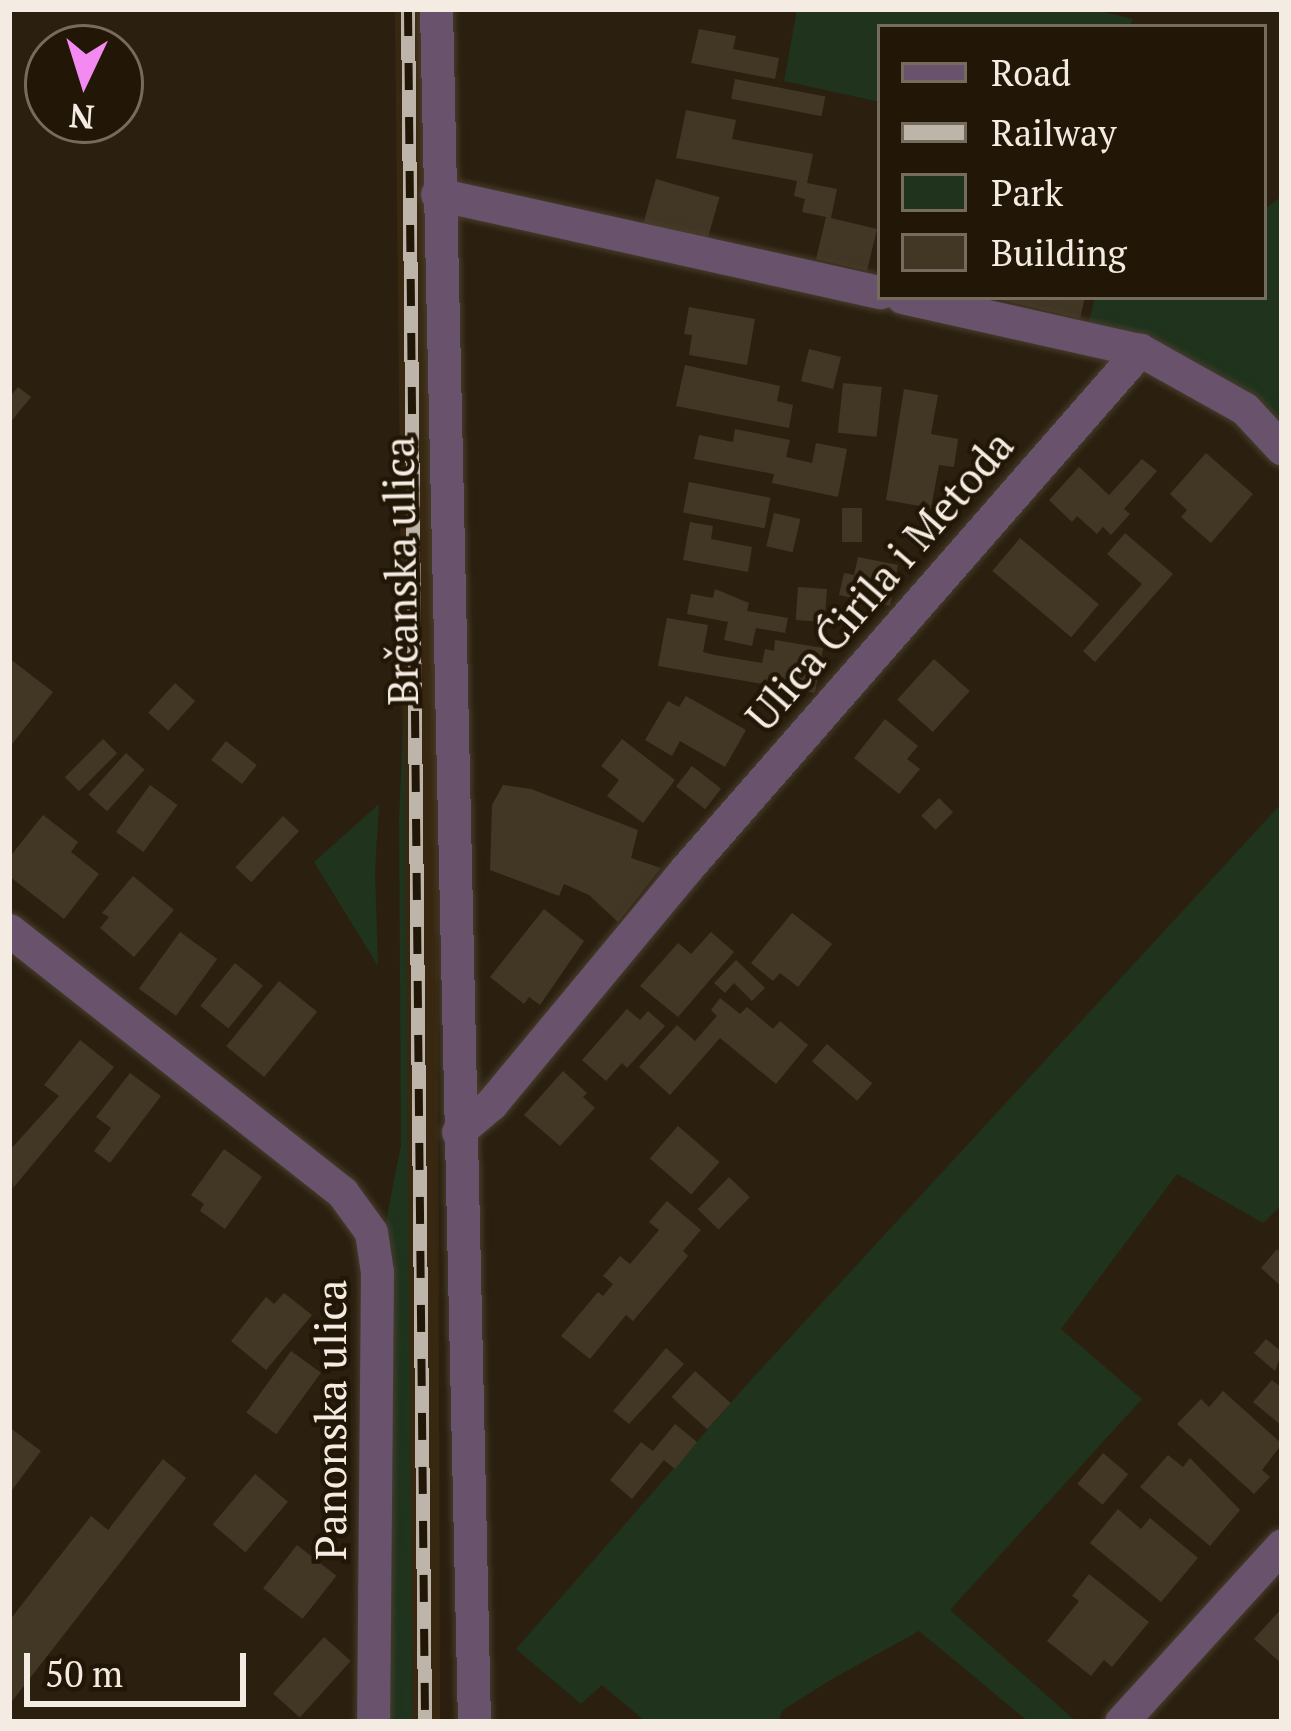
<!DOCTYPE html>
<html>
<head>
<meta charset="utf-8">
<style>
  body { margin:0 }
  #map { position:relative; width:1291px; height:1731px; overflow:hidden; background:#2b200f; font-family:"PT Serif",serif }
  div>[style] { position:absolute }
  .built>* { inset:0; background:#382811 }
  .green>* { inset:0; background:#1f331d }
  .building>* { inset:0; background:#423725; transform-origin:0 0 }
  .roads { filter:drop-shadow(0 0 3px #473d2d) drop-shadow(0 0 3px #473d2d) }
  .street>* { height:33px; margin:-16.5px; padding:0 16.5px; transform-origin:16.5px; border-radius:16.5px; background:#69526b }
  .rail>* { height:14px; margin-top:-7px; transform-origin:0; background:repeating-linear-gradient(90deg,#221606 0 27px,#beb5aa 0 54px); box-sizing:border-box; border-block:3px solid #beb5aa }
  span { translate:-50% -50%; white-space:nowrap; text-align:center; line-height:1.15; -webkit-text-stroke:9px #221606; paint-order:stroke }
  .street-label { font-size:42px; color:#f4ece2 }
  .frame { position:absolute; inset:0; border:12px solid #f4ece2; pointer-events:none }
  .legend { position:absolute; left:877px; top:24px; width:390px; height:276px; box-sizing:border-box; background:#221606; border:3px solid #766c5e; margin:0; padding:15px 21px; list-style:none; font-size:36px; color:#f4ece2 }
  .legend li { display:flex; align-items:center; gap:24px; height:60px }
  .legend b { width:60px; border:3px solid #766c5e }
  .north { position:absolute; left:24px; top:24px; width:120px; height:120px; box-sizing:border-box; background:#221606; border:3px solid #766c5e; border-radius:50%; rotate:184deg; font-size:33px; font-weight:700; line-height:48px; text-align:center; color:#f4ece2 }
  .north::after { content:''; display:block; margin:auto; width:42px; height:54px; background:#f38af1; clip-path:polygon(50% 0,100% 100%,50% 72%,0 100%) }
  .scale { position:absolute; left:24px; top:1653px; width:222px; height:54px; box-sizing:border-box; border:6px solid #f4ece2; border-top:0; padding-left:15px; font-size:36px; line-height:42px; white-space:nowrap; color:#f4ece2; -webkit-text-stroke:9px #221606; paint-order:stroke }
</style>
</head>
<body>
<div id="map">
  <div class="built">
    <div style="clip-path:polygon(395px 9px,424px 9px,437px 773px,440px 1722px,413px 1722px)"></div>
  </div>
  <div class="green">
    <div style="clip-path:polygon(797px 9px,1092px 9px,1133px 19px,1129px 27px,880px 27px,880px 102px,784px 81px)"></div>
    <div style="clip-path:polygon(1282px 196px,1282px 437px,1144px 339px,1089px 322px,1095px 297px,1264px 297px,1264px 210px)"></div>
    <div style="clip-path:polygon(404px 706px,413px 1722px,383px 1722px,386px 1221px,401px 1145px,399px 820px)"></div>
    <div style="clip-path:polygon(1282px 803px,1282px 1205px,1263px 1223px,1177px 1174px,1061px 1329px,1142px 1399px,950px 1610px,1077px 1722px,1029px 1722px,919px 1631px,832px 1679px,783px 1710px,778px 1722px,646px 1722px,602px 1685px,581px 1704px,516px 1649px,750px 1381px)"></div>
    <div style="clip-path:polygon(379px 804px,375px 871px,378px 966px,314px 862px)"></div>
  </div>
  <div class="building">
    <div style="clip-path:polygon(699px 29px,736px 36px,733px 49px,779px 58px,775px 79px,691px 63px)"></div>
    <div style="left:735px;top:79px;width:92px;height:20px;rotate:11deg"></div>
    <div style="clip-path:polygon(686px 110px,736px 120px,732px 139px,813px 154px,807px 183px,837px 189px,831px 218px,877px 229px,867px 271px,816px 259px,826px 217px,802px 212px,805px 199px,794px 196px,797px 181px,676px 158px)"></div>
    <div style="left:656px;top:179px;width:66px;height:45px;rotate:16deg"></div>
    <div style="clip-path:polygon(989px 297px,1085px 297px,1080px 319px)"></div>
    <div style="clip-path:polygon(689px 307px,755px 319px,747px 365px,689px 355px,692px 335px,684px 334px)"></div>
    <div style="left:809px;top:349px;width:33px;height:33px;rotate:14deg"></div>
    <div style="clip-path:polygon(685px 365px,780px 386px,777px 401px,793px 405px,789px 428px,676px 406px)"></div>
    <div style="left:843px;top:383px;width:39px;height:50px;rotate:6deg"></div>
    <div style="clip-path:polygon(18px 387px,31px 397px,9px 424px,9px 398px)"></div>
    <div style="clip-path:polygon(904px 389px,938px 395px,931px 434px,958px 439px,954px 467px,939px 465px,931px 508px,886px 500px)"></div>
    <div style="clip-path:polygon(735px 429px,790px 440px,786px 457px,812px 463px,816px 443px,847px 449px,838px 497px,772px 483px,774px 474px,694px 459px,699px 435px,733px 442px)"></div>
    <div style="clip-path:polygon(1206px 453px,1253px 494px,1211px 543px,1181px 517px,1187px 510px,1170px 494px)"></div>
    <div style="clip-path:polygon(1142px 459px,1157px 471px,1124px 509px,1130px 514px,1111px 535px,1103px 527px,1097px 534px,1077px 516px,1072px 522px,1049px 500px,1079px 467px,1109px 495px)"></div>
    <div style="left:689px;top:482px;width:83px;height:31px;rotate:11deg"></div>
    <div style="left:842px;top:508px;width:20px;height:34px"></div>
    <div style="left:774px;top:513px;width:27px;height:34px;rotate:13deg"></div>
    <div style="clip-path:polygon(690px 522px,713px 526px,711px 539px,752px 547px,748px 572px,683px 560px)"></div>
    <div style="clip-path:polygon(1125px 533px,1173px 574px,1095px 662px,1083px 651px,1142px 584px,1107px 554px)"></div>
    <div style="left:1020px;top:538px;width:103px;height:43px;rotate:40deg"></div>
    <div style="clip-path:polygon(858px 557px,898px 565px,890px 606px,839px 595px,844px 573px,854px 575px)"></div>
    <div style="left:798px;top:587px;width:29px;height:33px;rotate:4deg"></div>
    <div style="clip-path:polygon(715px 589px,749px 603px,747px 611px,788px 618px,785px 633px,756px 628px,752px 646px,724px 640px,728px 622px,687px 614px,691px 594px,713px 598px)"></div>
    <div style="clip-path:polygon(667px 618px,708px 625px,703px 652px,715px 655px,762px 663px,765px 649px,774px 651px,775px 640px,823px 648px,815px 693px,658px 666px)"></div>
    <div style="clip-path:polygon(9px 658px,53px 692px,12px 744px,9px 742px)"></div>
    <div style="left:934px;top:659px;width:48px;height:55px;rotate:42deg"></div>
    <div style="left:175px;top:683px;width:27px;height:40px;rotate:42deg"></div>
    <div style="clip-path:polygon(686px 696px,746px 730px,725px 767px,680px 741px,672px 756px,645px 740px,668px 701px,679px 707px)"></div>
    <div style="clip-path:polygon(885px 719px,918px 746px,907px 759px,920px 769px,899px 794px,854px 758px)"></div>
    <div style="left:103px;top:739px;width:20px;height:54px;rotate:45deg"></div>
    <div style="clip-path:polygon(622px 739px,675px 780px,643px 823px,607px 796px,619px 780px,601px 766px)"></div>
    <div style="left:226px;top:741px;width:39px;height:24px;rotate:38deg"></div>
    <div style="left:126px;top:753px;width:25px;height:56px;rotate:42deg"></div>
    <div style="left:692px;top:766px;width:37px;height:26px;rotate:38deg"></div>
    <div style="left:150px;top:785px;width:34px;height:58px;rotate:36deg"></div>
    <div style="clip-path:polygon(503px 785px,531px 789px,638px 830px,631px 858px,661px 868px,618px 922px,589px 895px,564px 884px,559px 896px,490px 870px,492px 805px)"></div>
    <div style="left:939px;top:798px;width:20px;height:25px;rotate:45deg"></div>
    <div style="clip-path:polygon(43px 815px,78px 842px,71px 852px,99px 874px,64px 919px,9px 876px,9px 858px)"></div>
    <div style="left:283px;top:816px;width:22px;height:70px;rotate:43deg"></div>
    <div style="clip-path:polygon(133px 876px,174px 910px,134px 957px,100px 928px,109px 917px,102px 913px)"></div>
    <div style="clip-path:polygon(544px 909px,584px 941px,540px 1005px,529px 997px,524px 1004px,490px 977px)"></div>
    <div style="clip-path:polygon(792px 913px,832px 944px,798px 987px,780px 973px,773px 981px,751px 963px)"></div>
    <div style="left:180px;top:932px;width:46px;height:70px;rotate:36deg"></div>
    <div style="clip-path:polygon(711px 932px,734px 952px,678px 1017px,640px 986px,678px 943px,691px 954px)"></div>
    <div style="clip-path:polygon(736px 960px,765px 988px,752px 1001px,734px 983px,725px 993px,714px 983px)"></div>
    <div style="left:235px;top:963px;width:36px;height:55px;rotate:39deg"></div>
    <div style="left:279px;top:981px;width:49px;height:84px;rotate:39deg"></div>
    <div style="clip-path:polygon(720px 998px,740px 1014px,747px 1007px,773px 1029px,780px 1021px,808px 1045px,776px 1084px,720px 1038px,670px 1095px,639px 1067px,677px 1025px,695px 1041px,717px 1016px,711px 1010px)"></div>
    <div style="clip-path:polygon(627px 1009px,640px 1020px,648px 1011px,665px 1026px,627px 1068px,622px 1063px,606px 1081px,582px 1060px)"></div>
    <div style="clip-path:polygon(80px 1040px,114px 1067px,13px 1188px,9px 1151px,59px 1096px,44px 1085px)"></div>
    <div style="left:827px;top:1044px;width:60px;height:23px;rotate:41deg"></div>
    <div style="clip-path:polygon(563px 1071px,587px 1093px,583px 1097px,595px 1108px,560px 1146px,524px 1115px)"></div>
    <div style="clip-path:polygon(130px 1073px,161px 1096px,110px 1163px,94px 1151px,111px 1128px,96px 1117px)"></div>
    <div style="left:678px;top:1126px;width:55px;height:43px;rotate:41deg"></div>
    <div style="clip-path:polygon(224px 1149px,262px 1177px,225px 1229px,200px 1211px,204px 1204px,191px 1195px)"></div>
    <div style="left:729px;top:1177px;width:29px;height:45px;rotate:44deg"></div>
    <div style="clip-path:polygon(667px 1201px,701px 1230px,683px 1251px,688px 1256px,633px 1321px,626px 1315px,590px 1359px,561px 1336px,598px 1292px,603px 1296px,613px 1284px,603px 1276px,620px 1256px,630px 1264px,659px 1230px,649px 1222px)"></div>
    <div style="clip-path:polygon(1277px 1249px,1282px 1254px,1282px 1287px,1261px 1268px)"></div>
    <div style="clip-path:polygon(284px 1293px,312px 1315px,266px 1370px,231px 1341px,266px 1297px,274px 1304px)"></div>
    <div style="clip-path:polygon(1266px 1339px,1282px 1352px,1275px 1371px,1254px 1353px)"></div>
    <div style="clip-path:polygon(666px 1348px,684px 1364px,629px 1424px,613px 1411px)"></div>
    <div style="left:291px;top:1351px;width:37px;height:76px;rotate:36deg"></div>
    <div style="left:695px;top:1371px;width:48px;height:35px;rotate:42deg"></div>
    <div style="clip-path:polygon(1272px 1380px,1282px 1388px,1282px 1426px,1253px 1402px)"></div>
    <div style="clip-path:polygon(1223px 1391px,1282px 1444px,1262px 1470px,1270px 1477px,1254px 1494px,1177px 1424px,1201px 1399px,1209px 1407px)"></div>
    <div style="clip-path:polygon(675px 1424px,697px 1442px,675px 1469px,664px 1460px,632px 1499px,610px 1480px,641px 1442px,653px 1451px)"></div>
    <div style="clip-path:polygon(9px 1427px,41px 1451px,9px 1494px)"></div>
    <div style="left:1103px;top:1453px;width:33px;height:40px;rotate:40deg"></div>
    <div style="clip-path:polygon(1168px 1455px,1183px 1467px,1190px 1458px,1240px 1510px,1210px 1546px,1140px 1487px)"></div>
    <div style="clip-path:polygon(163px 1459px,186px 1478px,9px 1705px,9px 1621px,91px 1516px,108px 1530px)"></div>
    <div style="left:255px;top:1474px;width:43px;height:66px;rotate:40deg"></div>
    <div style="clip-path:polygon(1118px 1509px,1141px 1529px,1150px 1518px,1198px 1558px,1161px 1602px,1090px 1543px)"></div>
    <div style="left:297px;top:1545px;width:50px;height:55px;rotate:38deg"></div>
    <div style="clip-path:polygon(1089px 1574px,1149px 1622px,1112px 1667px,1104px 1660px,1091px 1676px,1047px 1641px,1079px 1601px,1072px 1596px)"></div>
    <div style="clip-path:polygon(1282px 1608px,1282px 1664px,1254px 1639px)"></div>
    <div style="left:324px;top:1637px;width:36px;height:76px;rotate:42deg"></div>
  </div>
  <div class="roads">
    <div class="street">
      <div style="left:436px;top:9px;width:1713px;rotate:88.73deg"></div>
      <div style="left:437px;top:194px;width:454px;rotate:12.5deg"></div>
      <div style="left:902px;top:297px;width:244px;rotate:12.6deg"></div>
      <div style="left:1140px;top:350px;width:120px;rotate:29.3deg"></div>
      <div style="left:1245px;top:409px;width:54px;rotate:47.2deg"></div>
      <div style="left:9px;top:930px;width:424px;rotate:38.2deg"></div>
      <div style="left:342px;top:1192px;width:49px;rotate:54.1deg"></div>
      <div style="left:371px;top:1232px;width:40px;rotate:81.5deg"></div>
      <div style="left:377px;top:1272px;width:450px;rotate:90.5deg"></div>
      <div style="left:458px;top:1132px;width:43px;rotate:-40.3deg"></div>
      <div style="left:491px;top:1104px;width:305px;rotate:-50.3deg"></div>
      <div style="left:686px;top:869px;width:690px;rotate:-48.82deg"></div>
      <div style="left:1121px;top:1722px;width:239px;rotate:-47.7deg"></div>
    </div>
  </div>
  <div class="rail">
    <div style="left:408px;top:9px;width:1713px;rotate:89.43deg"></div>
  </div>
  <div class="street-label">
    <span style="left:400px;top:571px;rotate:-91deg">Brčanska ulica</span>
    <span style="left:879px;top:580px;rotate:-49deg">Ulica Ćirila i Metoda</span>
    <span style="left:330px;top:1420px;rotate:-90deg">Panonska ulica</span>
  </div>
  <div class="frame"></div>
  <ul class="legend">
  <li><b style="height:15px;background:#69526b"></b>Road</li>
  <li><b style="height:15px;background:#beb5aa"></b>Railway</li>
  <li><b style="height:33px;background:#1f331d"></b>Park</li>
  <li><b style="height:33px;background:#423725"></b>Building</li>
  </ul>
  <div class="north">N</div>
  <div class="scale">50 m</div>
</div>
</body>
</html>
